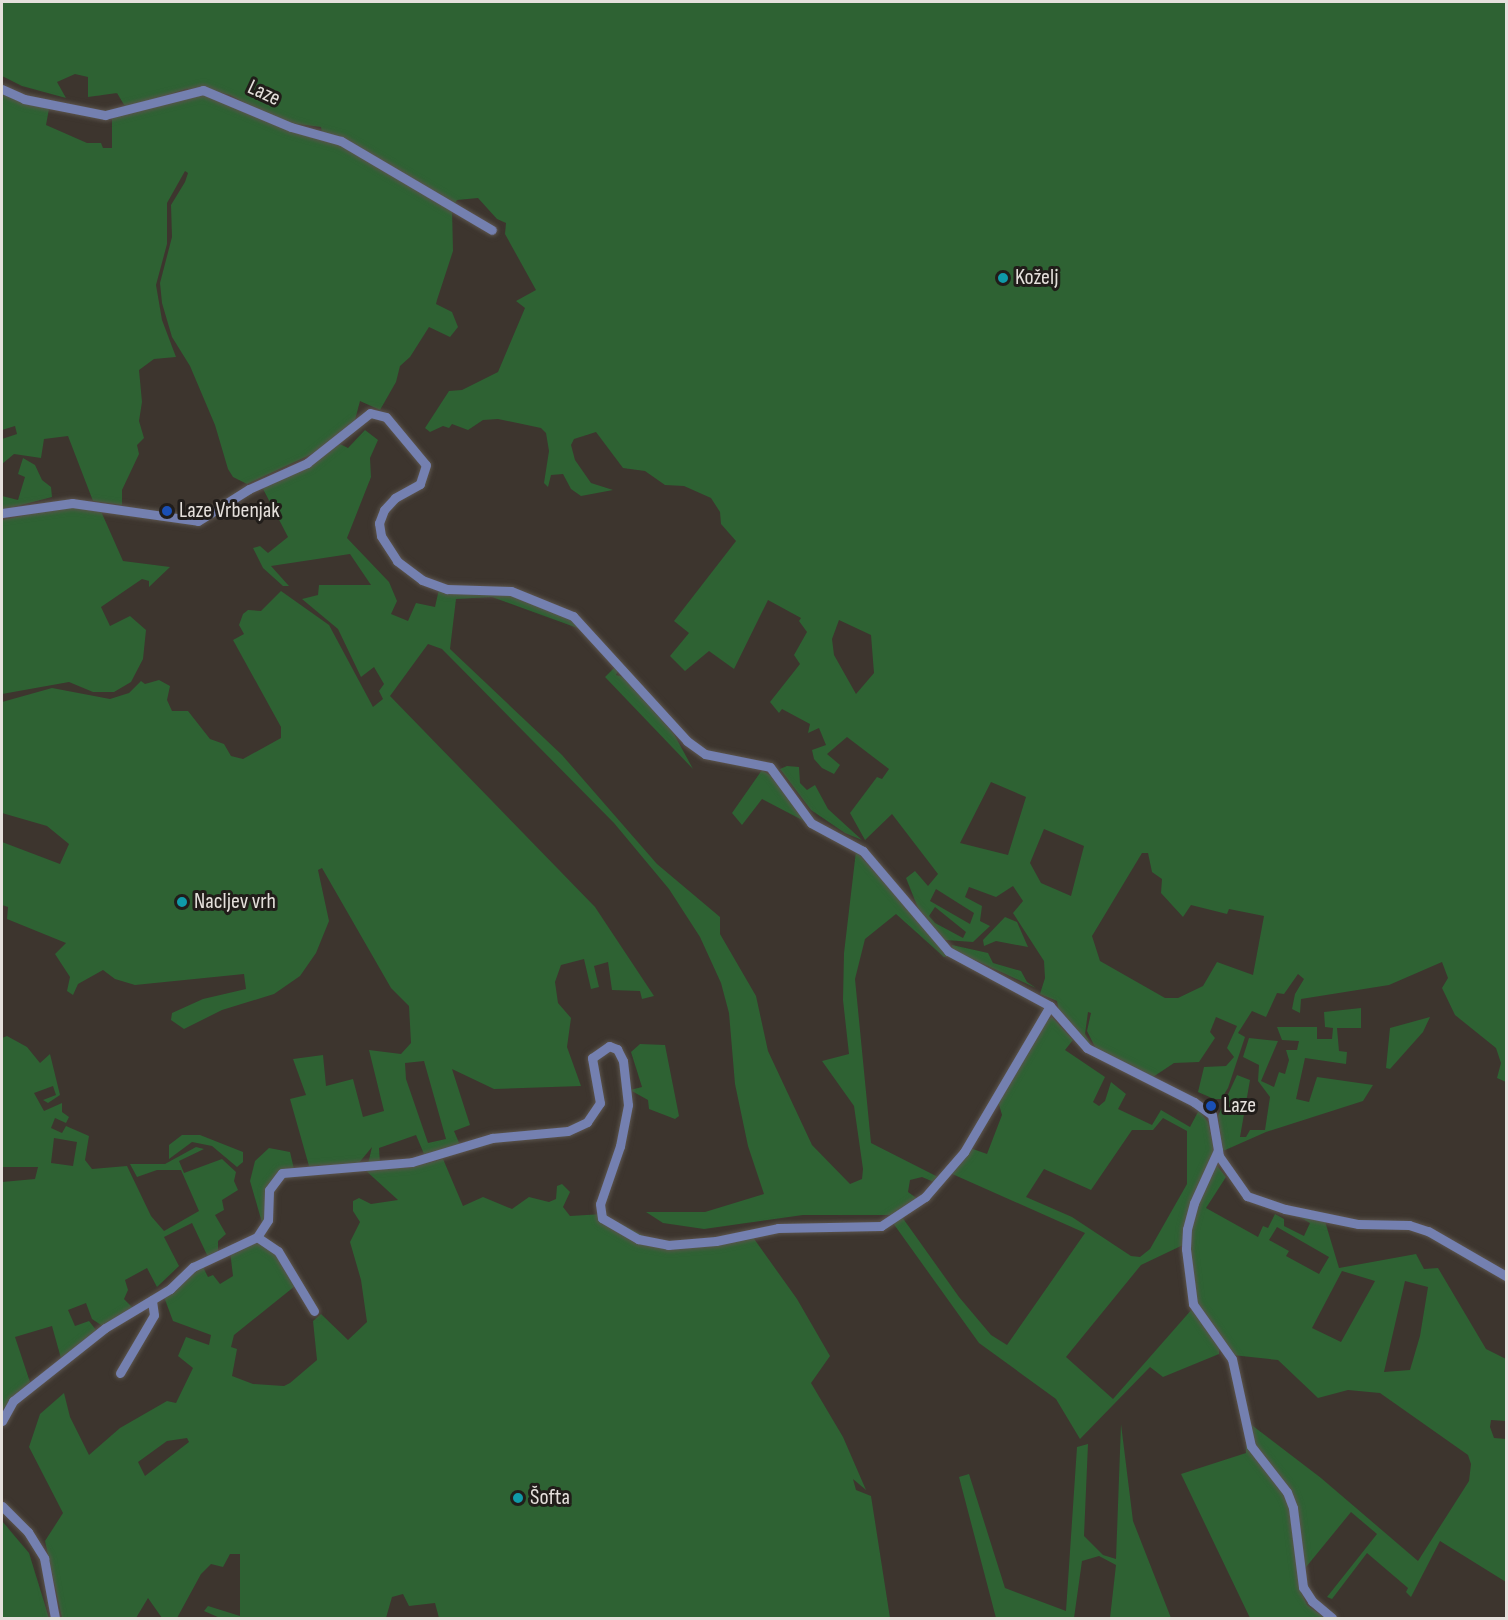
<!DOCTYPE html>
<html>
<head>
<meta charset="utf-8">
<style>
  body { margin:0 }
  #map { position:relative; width:1508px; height:1620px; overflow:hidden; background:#3d352e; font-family:"Sofia Sans Condensed",sans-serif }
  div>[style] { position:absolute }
  .green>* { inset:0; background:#2e6233 }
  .roads { filter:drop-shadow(0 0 2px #5b544d) drop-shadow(0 0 2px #5b544d) }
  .street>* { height:9px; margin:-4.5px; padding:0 4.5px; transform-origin:4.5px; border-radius:4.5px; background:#7480b0 }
  .dots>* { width:16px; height:16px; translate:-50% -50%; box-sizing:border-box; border:3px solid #211d1a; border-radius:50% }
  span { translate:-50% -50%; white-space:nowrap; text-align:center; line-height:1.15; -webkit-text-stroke:6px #211d1a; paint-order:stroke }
  .street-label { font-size:22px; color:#e5e0dc }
  .poi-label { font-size:22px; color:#e5e0dc }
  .left { translate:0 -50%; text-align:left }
  .frame { position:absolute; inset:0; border:3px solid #e5e0dc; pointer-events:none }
</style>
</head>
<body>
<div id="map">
  <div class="green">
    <div style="clip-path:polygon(evenodd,2px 2px,1506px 2px,1506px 1082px,1497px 1078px,1501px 1063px,1496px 1048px,1455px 1015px,1442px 988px,1448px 978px,1442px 962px,1389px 985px,1301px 999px,1300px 1013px,1292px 1009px,1295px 994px,1304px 979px,1298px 974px,1284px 994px,1277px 993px,1266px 1017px,1252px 1011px,1238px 1033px,1245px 1037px,1228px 1088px,1221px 1099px,1214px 1099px,1198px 1092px,1204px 1067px,1226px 1066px,1234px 1057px,1227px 1048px,1237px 1026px,1216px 1017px,1210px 1032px,1215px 1038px,1199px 1062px,1174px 1063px,1153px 1077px,1098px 1053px,1087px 1031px,1091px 1013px,1088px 1012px,1085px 1034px,1094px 1050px,1059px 1013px,1057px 1001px,1040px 994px,1045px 978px,1044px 961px,1013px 913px,1023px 901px,1013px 886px,996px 897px,969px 887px,965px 897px,982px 906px,980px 921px,990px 926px,973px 942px,945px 940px,918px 908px,906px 878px,915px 871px,928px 886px,938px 874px,892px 814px,865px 840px,850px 813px,877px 777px,882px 779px,889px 769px,847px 737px,827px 754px,840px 765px,834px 774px,822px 768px,814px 759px,812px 750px,826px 745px,819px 728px,808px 733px,810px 724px,782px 709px,779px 713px,770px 702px,800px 664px,794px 655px,807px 632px,799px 621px,801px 618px,768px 600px,734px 669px,709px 651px,685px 671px,670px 656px,689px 633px,674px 621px,736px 541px,721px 524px,720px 512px,711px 498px,684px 486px,665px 485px,645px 471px,623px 468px,596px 432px,574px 439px,571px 445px,575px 460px,591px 483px,613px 490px,581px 496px,571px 489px,563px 474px,551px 475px,548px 487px,544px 483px,549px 451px,546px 433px,541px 428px,498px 419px,483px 420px,468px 430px,452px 424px,449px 428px,443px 426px,430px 432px,425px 428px,449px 391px,462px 390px,498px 372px,525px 308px,516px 301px,536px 290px,505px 234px,506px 223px,497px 219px,478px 198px,457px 200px,452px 208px,453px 251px,437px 300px,436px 304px,452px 312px,458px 327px,450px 337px,429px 327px,410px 357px,400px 366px,396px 382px,380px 410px,360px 401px,355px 420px,327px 447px,247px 484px,233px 477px,228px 469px,215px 425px,190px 366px,172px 337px,162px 303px,160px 283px,172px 237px,171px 205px,185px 182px,188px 173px,185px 171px,167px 203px,167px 244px,156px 285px,162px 320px,176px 357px,154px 359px,139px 370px,142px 402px,139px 421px,144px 438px,137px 445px,139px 454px,122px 490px,122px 505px,93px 501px,68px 436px,44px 439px,41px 458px,14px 454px,2px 464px,2px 439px,17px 434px,15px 426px,2px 430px,2px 92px,49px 109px,46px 125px,87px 143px,101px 143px,103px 148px,112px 148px,112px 117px,195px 92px,214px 94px,285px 129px,322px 133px,321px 127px,281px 122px,230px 95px,202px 88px,186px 89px,126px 108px,117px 93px,88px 97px,88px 77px,75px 74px,57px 82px,66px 98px,22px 86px,2px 76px,2px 2px,839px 620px,871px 635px,874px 673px,856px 694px,834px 655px,832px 639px,839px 620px,2px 2px,991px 782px,1026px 797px,1008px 855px,960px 843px,991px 782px,2px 2px,1044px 829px,1084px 846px,1071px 896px,1041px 883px,1030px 863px,1044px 829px,2px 2px,1142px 853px,1148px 853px,1152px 872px,1162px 879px,1161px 893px,1183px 917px,1191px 905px,1227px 914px,1229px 909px,1264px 916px,1253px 975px,1217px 962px,1203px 986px,1178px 998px,1165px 998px,1100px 961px,1092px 936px,1142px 853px,2px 2px,936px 889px,974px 913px,970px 924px,930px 901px,936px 889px,2px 2px,935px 907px,966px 932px,963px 938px,935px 923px,929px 916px,935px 907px)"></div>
    <div style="clip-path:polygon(evenodd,365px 430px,378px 440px,370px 458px,371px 477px,347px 538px,389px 582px,397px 601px,391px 614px,408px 621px,416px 603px,435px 607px,439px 589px,517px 595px,568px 617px,583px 630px,492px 597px,456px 599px,450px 649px,562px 755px,657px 864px,720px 917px,720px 934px,756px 996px,768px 1051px,812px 1145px,850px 1184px,862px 1179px,863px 1169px,854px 1106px,822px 1061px,849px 1054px,843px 1000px,844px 953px,856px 851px,949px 956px,944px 957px,896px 914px,865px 939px,855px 979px,871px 1143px,940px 1178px,936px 1183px,922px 1177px,910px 1180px,908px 1192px,919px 1200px,891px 1215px,803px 1215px,704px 1229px,663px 1223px,646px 1212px,705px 1212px,764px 1194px,748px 1146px,735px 1084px,729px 1013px,721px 983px,700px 937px,669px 889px,614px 823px,442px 649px,428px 644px,390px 696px,595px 907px,654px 996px,642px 999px,640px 991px,612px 990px,608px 962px,594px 966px,599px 987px,591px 989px,584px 959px,561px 965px,555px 982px,558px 1003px,571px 1018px,567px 1047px,581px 1086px,494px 1089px,452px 1069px,470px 1125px,454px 1131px,460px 1145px,424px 1154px,416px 1135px,379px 1148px,380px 1164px,368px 1164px,372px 1147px,358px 1164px,309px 1166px,290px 1099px,306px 1095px,293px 1059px,323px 1055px,326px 1086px,353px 1079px,363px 1117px,384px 1111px,369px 1050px,401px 1054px,411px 1043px,409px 1006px,391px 988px,322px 868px,318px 870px,329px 921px,316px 953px,300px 976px,274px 994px,222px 1010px,184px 1029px,171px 1020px,172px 1013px,203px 999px,246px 989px,244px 974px,135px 985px,115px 979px,103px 970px,78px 984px,73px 995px,67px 991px,70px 977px,55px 954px,66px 943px,7px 919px,8px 907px,2px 905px,2px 842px,60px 864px,69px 844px,47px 826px,2px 813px,2px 702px,52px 688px,110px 699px,129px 693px,141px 681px,145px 684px,159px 680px,170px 686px,167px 700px,172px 711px,188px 711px,210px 739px,224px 744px,231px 756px,243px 759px,281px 738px,281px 727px,233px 640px,244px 634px,239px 625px,243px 614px,248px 610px,261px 611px,281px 591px,329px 625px,373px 707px,383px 699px,379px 691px,384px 684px,374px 667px,361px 677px,338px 629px,302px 599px,318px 595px,319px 585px,371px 585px,350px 554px,271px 566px,289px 586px,283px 586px,263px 568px,253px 548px,260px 546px,268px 553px,288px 537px,261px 485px,311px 464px,340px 444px,348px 448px,365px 430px,424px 1061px,446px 1139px,428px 1143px,406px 1079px,405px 1063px,424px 1061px)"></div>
    <div style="clip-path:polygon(23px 458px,35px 465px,42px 480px,51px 487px,52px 497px,2px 510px,2px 496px,18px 500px,25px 477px,18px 474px)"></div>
    <div style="clip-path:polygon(69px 506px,100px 509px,123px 561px,170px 567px,149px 587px,149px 581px,142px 579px,101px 607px,110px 626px,130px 616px,146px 630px,143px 659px,131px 682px,114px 692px,93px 692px,69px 682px,2px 694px,2px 520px)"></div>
    <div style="clip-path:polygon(615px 667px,618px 671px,616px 675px,624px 677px,674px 734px,693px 769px,605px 677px)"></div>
    <div style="clip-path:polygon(787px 766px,799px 767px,800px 783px,807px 790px,815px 785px,828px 809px,862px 840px,845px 833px,811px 810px,780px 769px)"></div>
    <div style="clip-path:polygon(762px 770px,771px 776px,806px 822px,762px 799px,742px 825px,732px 813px)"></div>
    <div style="clip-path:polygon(1005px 917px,1017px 922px,1028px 947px,996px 941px,984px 946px,983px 940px)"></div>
    <div style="clip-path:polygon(952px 945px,988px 953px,993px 963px,1021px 971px,1027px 982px,1036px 988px,953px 950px)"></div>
    <div style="clip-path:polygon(1361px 1008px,1361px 1028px,1337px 1028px,1339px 1051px,1347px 1052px,1346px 1064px,1305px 1058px,1296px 1099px,1309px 1102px,1317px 1077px,1373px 1085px,1363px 1101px,1266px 1132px,1223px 1151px,1218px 1116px,1237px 1075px,1250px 1080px,1240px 1137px,1246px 1137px,1250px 1130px,1265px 1130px,1270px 1097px,1258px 1081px,1259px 1065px,1243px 1057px,1249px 1038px,1278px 1041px,1261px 1081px,1274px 1087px,1279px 1072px,1285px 1074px,1289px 1060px,1286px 1050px,1297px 1050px,1299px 1041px,1282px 1040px,1277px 1027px,1317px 1027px,1317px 1039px,1332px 1039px,1333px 1028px,1325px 1027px,1324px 1012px)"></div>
    <div style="clip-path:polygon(evenodd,1052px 1017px,1073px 1040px,1065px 1050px,1105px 1077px,1093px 1102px,1099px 1106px,1105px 1101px,1111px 1082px,1126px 1094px,1118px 1109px,1152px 1125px,1161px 1110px,1190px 1127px,1199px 1110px,1208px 1122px,1214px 1150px,1183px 1245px,1141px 1265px,1066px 1357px,1113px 1399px,1193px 1308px,1219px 1348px,1219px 1354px,1163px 1377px,1150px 1367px,1080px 1439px,1056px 1399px,979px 1343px,893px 1223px,902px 1217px,959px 1297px,991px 1335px,1007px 1345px,1085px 1233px,950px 1173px,970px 1148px,987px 1154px,1002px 1115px,998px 1101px,1046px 1021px,1052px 1017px,1163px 1118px,1187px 1131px,1187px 1184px,1150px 1249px,1140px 1257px,1131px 1256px,1072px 1217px,1026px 1197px,1044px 1169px,1091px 1190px,1132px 1130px,1153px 1130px,1163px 1118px)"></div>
    <div style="clip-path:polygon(1430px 1017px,1423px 1032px,1390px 1069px,1386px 1068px,1390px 1028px)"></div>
    <div style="clip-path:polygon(evenodd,7px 1036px,27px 1047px,40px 1063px,50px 1054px,60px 1095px,48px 1103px,43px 1100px,56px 1095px,53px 1086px,34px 1093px,44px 1111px,62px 1103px,62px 1112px,69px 1117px,66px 1123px,55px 1118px,51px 1128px,62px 1133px,66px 1126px,89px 1136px,85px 1160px,92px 1169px,127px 1166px,151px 1216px,164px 1231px,199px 1211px,181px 1170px,157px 1170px,137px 1177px,130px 1164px,165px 1164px,196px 1147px,204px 1149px,179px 1161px,184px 1173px,222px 1159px,236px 1172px,234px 1181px,238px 1190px,222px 1200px,224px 1210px,215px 1215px,226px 1234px,218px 1241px,218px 1252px,208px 1257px,192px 1223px,164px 1237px,179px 1266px,157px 1287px,147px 1268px,125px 1280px,128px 1290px,124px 1299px,133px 1308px,104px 1327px,92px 1319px,86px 1303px,68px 1310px,75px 1326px,89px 1321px,96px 1330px,62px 1362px,52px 1326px,15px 1337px,30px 1382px,2px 1410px,2px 1182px,35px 1179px,38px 1167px,2px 1167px,2px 1038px,7px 1036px,54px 1138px,77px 1142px,73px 1166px,51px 1163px,54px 1138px)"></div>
    <div style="clip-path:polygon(640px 1044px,665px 1045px,679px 1116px,675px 1119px,649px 1109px,648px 1100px,630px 1090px,642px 1087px,631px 1052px)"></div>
    <div style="clip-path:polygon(182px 1135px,200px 1135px,243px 1152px,243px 1162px,237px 1167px,212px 1146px,192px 1142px,169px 1159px,169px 1145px)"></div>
    <div style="clip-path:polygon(269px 1148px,290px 1152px,294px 1169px,282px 1171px,269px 1184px,263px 1226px,250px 1181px,255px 1161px)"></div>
    <div style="clip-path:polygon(evenodd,443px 1159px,463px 1206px,483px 1197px,512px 1209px,529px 1197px,549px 1202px,556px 1199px,557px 1186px,562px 1184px,570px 1192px,563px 1207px,570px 1216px,603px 1214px,659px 1244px,752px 1236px,797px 1299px,830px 1356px,811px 1383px,843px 1437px,866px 1490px,853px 1479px,856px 1490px,871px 1496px,890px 1618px,439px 1618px,435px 1603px,409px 1606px,403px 1594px,392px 1597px,386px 1618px,220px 1618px,204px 1611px,208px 1606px,240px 1616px,240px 1554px,230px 1554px,223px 1567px,211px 1564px,201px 1574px,177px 1618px,162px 1618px,148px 1598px,136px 1618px,62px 1618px,45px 1541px,63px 1513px,29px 1447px,40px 1414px,64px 1393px,70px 1417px,89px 1455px,120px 1428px,167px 1401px,176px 1403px,193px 1368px,178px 1356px,186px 1337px,209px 1345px,211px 1335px,173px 1321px,164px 1297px,202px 1265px,208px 1277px,213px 1275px,220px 1284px,233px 1276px,230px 1251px,257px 1242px,273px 1247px,295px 1286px,234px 1335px,231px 1347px,237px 1349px,232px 1376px,253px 1384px,284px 1386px,290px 1383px,317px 1360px,313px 1321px,321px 1314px,348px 1340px,367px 1322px,361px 1280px,350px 1242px,360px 1222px,353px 1211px,353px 1201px,359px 1198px,371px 1204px,398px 1200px,363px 1168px,408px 1168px,443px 1159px,187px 1438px,189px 1442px,145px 1476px,138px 1462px,167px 1441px,187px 1438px)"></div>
    <div style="clip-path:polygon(evenodd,1215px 1163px,1226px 1177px,1206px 1208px,1258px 1237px,1263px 1226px,1268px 1228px,1275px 1214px,1284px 1219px,1284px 1226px,1304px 1236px,1310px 1223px,1296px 1215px,1324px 1218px,1339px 1268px,1416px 1254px,1424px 1269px,1438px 1268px,1486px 1349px,1506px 1359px,1506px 1421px,1491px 1420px,1490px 1427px,1494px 1438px,1506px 1439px,1506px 1582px,1440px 1541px,1411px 1597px,1406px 1592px,1408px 1588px,1367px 1553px,1332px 1599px,1327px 1597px,1377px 1534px,1351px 1512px,1302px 1572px,1296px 1513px,1260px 1456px,1245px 1420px,1321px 1478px,1418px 1561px,1469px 1481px,1471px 1464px,1468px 1455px,1380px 1393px,1348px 1390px,1318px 1398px,1278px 1360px,1232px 1355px,1200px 1311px,1189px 1272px,1189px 1226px,1215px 1163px,1277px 1227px,1329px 1257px,1319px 1274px,1286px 1256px,1289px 1251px,1269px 1240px,1277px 1227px,1215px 1163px,1342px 1271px,1375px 1281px,1341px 1342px,1312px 1328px,1342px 1271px,1215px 1163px,1405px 1281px,1428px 1287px,1420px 1336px,1410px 1370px,1384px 1372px,1405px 1281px)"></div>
    <div style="clip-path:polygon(1121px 1424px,1133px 1521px,1171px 1618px,1110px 1618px,1116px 1565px,1099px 1556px,1082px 1561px,1074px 1618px,996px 1618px,959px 1477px,969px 1474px,1005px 1588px,1066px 1611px,1077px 1447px,1088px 1444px,1084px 1536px,1103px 1555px,1116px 1559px)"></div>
    <div style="clip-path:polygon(1246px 1439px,1279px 1484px,1291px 1509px,1299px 1587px,1307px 1605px,1325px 1618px,1250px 1618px,1181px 1474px,1246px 1453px)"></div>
    <div style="clip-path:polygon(2px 1521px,29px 1553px,49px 1618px,2px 1618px)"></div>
  </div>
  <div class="roads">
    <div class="street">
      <div style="left:2px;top:89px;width:24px;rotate:24deg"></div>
      <div style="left:24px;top:99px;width:83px;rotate:11.2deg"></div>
      <div style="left:105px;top:115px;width:101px;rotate:-14.3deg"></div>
      <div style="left:203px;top:90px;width:95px;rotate:22.8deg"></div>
      <div style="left:291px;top:127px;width:52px;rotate:15.6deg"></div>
      <div style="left:341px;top:141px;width:175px;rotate:30.5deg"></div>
      <div style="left:2px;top:513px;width:71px;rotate:-8.1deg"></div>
      <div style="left:72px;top:503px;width:127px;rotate:8.1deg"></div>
      <div style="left:198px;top:521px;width:60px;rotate:-32.1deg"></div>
      <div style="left:249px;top:489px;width:64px;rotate:-24.1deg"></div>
      <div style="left:307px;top:463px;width:80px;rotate:-38.4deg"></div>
      <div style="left:370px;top:413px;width:16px;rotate:14deg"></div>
      <div style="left:386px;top:417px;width:62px;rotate:50.2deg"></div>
      <div style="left:426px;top:465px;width:20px;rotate:108deg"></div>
      <div style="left:420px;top:484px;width:29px;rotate:151deg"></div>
      <div style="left:395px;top:498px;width:16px;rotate:133deg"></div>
      <div style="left:384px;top:510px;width:14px;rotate:111deg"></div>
      <div style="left:379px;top:523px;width:13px;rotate:81deg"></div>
      <div style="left:381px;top:536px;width:30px;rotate:57deg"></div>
      <div style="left:397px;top:561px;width:31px;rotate:37deg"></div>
      <div style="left:422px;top:580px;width:27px;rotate:20deg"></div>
      <div style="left:447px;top:589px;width:64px;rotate:1.8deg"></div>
      <div style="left:511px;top:591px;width:67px;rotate:22deg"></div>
      <div style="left:573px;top:616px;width:169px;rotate:47.6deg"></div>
      <div style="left:687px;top:741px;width:22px;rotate:36deg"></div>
      <div style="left:705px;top:754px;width:66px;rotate:11.3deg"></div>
      <div style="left:770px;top:767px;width:69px;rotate:53.8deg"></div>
      <div style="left:811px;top:823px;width:59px;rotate:28.3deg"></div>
      <div style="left:863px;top:851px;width:131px;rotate:49.6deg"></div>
      <div style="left:948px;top:951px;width:116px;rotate:28.3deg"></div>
      <div style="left:1050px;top:1006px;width:56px;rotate:48.6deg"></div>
      <div style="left:1087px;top:1048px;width:120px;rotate:26.8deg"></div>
      <div style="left:1194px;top:1102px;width:22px;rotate:36deg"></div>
      <div style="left:1212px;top:1115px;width:42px;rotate:80.3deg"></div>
      <div style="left:1219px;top:1156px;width:49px;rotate:55deg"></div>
      <div style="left:1247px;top:1196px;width:40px;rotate:18.9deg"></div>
      <div style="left:1285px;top:1209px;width:75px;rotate:11.6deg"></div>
      <div style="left:1358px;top:1224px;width:51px;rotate:1.1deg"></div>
      <div style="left:1409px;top:1225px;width:20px;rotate:18deg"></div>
      <div style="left:1428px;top:1231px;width:90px;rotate:30deg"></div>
      <div style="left:1218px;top:1150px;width:58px;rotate:114.4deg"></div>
      <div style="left:1194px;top:1203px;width:27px;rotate:105deg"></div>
      <div style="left:1187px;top:1229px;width:20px;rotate:93deg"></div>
      <div style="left:1186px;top:1249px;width:55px;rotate:82.7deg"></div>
      <div style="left:1193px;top:1304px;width:67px;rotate:54.7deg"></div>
      <div style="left:1232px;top:1359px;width:89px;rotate:77.7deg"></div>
      <div style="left:1251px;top:1446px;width:58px;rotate:52deg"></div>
      <div style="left:1287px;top:1492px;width:17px;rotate:69deg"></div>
      <div style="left:1293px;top:1508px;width:80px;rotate:82.8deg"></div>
      <div style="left:1303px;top:1587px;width:17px;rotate:57deg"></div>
      <div style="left:1312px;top:1601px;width:26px;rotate:40deg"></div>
      <div style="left:257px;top:1237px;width:25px;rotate:34deg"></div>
      <div style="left:278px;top:1251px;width:70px;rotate:59deg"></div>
      <div style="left:120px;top:1373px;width:67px;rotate:-59.6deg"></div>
      <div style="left:154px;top:1315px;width:15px;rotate:-98deg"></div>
      <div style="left:2px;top:1421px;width:23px;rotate:-61deg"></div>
      <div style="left:13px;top:1401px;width:117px;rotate:-38.4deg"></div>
      <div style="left:105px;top:1328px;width:76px;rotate:-31deg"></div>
      <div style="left:170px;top:1289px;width:32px;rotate:-44deg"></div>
      <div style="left:193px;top:1267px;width:71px;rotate:-25.1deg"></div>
      <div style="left:257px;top:1237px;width:20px;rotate:-57deg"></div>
      <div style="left:268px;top:1220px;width:30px;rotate:-88deg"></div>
      <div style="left:269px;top:1190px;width:21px;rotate:-53deg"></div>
      <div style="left:282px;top:1173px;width:130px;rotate:-4.8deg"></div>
      <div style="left:412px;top:1162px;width:84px;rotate:-16.7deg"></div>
      <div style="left:492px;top:1138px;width:76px;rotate:-5.3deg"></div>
      <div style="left:568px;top:1131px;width:21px;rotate:-25deg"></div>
      <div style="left:587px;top:1122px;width:23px;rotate:-56deg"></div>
      <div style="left:600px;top:1103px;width:46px;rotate:-100.1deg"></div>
      <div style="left:592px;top:1058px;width:21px;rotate:-35deg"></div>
      <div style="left:609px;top:1046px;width:9px;rotate:21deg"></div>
      <div style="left:617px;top:1049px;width:13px;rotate:63deg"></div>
      <div style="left:623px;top:1061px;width:44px;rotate:83.5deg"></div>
      <div style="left:628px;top:1105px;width:42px;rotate:101deg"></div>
      <div style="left:620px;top:1146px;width:61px;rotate:109deg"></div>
      <div style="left:600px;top:1204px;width:14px;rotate:82deg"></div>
      <div style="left:602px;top:1218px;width:42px;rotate:30.3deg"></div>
      <div style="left:638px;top:1239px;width:31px;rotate:11deg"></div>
      <div style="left:668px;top:1245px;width:48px;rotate:-4.8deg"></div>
      <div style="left:716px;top:1241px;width:63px;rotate:-11.8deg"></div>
      <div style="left:778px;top:1228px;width:103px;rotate:-1.1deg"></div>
      <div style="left:881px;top:1226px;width:53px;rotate:-33.4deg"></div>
      <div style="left:925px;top:1197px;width:60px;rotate:-49.1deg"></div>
      <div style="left:964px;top:1152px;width:169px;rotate:-59.5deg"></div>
      <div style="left:2px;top:1506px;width:37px;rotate:45deg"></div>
      <div style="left:28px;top:1532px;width:31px;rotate:58deg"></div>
      <div style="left:44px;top:1558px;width:61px;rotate:79.6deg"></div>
    </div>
  </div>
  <div class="dots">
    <div style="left:1003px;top:278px;background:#0f9aa8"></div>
    <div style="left:167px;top:511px;background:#1a4fb4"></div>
    <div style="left:182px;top:902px;background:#0f9aa8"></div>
    <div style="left:1211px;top:1106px;background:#1a4fb4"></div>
    <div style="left:518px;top:1498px;background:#0f9aa8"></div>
  </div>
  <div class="street-label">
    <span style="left:264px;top:93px;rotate:25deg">Laze</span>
  </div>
  <div class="poi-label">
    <span class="left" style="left:1015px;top:278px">Koželj</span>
    <span class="left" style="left:179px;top:511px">Laze Vrbenjak</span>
    <span class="left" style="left:194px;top:902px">Nacljev vrh</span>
    <span class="left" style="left:1223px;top:1106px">Laze</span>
    <span class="left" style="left:530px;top:1498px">Šofta</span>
  </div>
  <div class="frame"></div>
</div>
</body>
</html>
